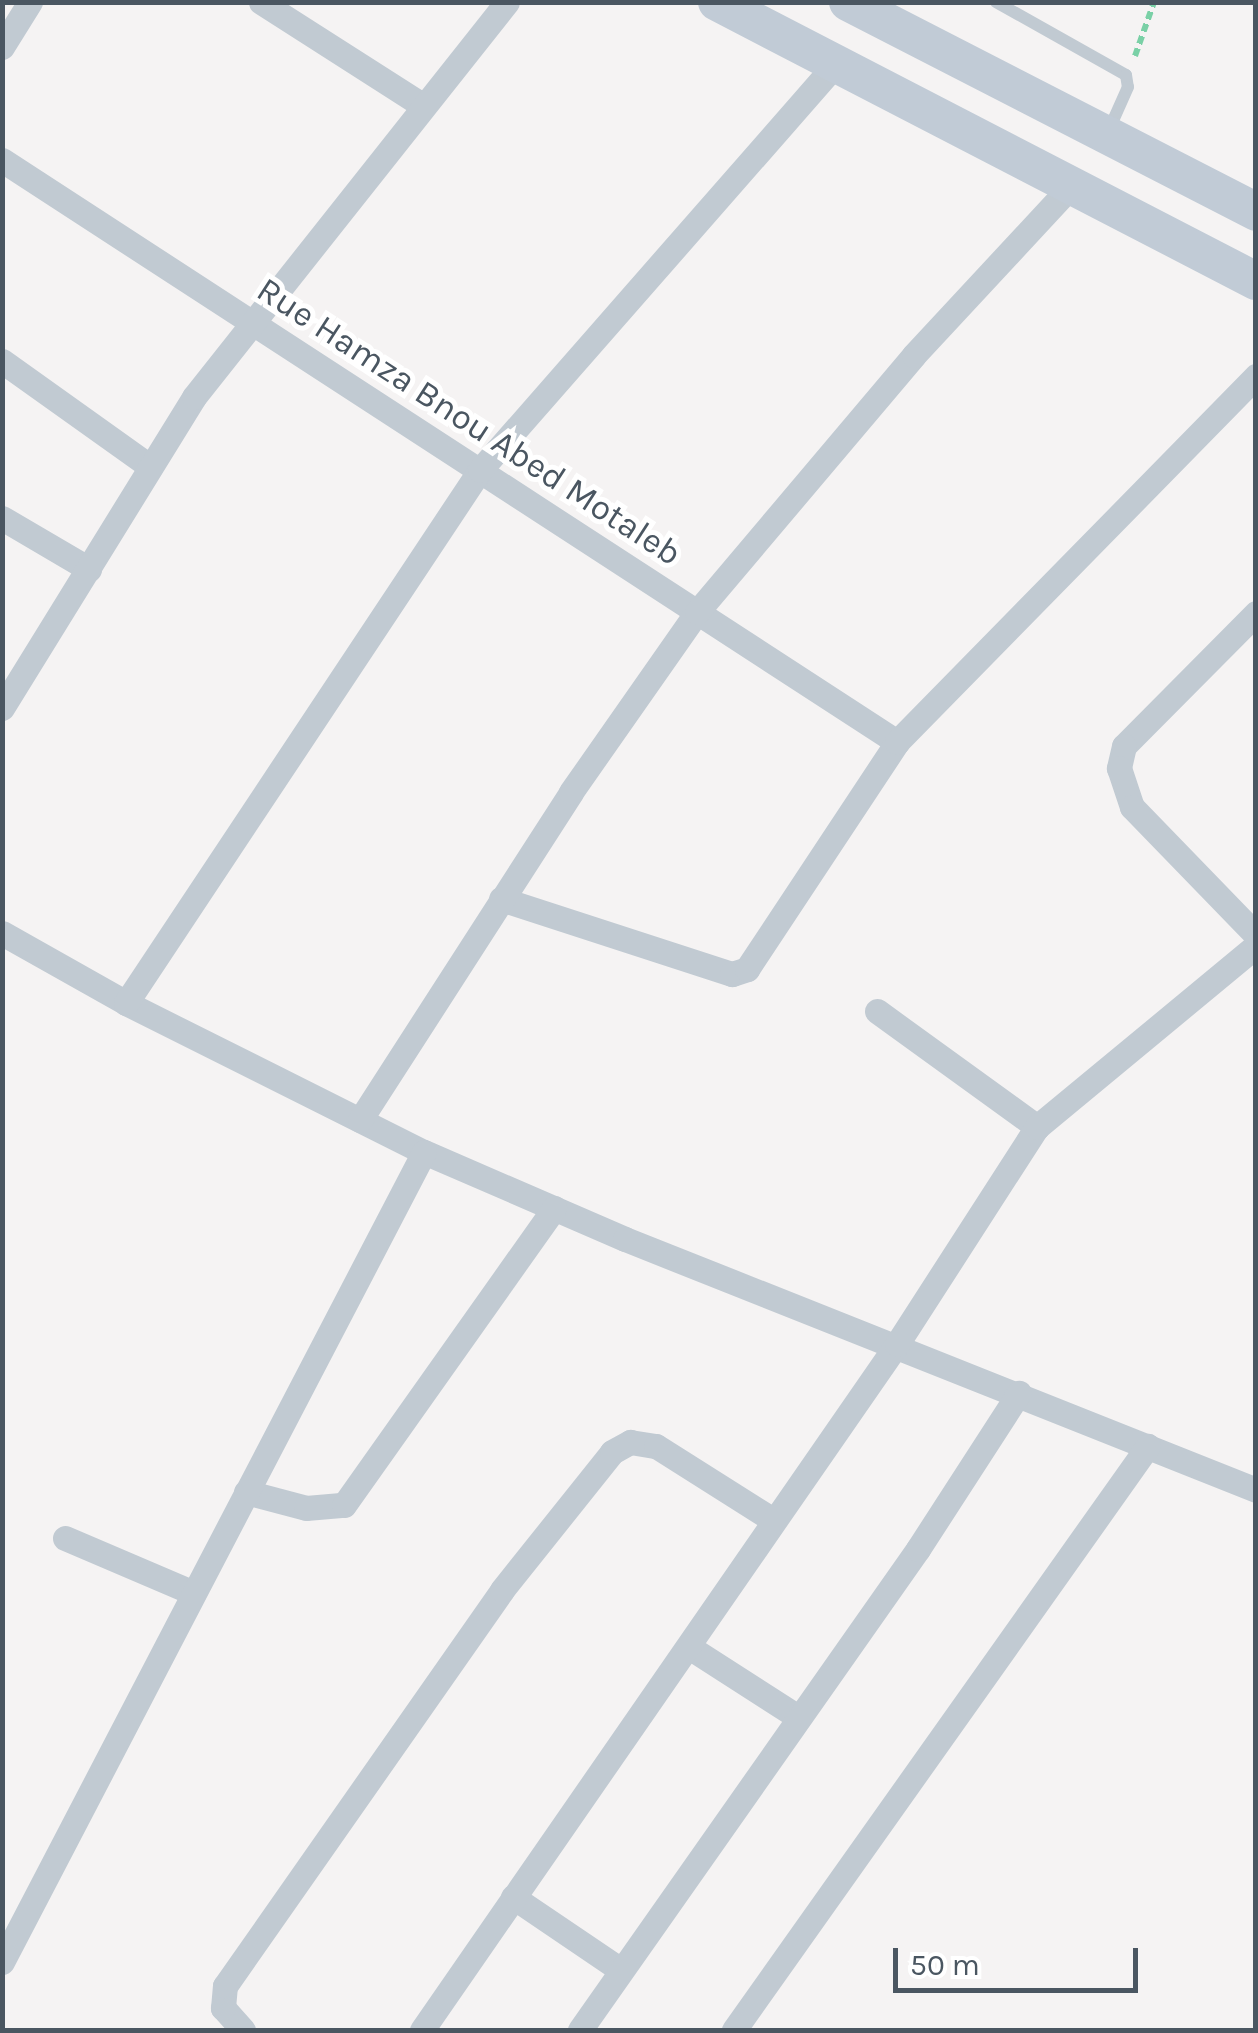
<!DOCTYPE html>
<html>
<head>
<meta charset="utf-8">
<style>
  body { margin:0 }
  #map { position:relative; width:1258px; height:2033px; overflow:hidden; background:#f5f3f3; font-family:Karla,sans-serif }
  div>[style] { position:absolute }
  .path>* { height:6px; margin-top:-3px; transform-origin:0; background:repeating-linear-gradient(90deg,#7ad0a6 0 8px,transparent 0 13px) }
  .lane>* { height:12px; margin:-6px; padding:0 6px; transform-origin:6px; border-radius:6px; background:#c1cad2 }
  .street>* { height:25px; margin:-12.5px; padding:0 12.5px; transform-origin:12.5px; border-radius:12.5px; background:#c1cad2 }
  .secondary>* { height:38px; margin:-19px; padding:0 19px; transform-origin:19px; border-radius:19px; background:#c1cbd6 }
  span { translate:-50% -50%; white-space:nowrap; text-align:center; line-height:1.15; -webkit-text-stroke:10px #fff; paint-order:stroke }
  .street-label { font-size:35px; color:#4a5661 }
  .frame { position:absolute; inset:0; border:5px solid #4a5661; pointer-events:none }
  .scale { position:absolute; left:893px; top:1948px; width:245px; height:45px; box-sizing:border-box; border:5px solid #4a5661; border-top:0; padding-left:12px; font-size:30px; line-height:35px; white-space:nowrap; color:#4a5661; -webkit-text-stroke:8px #fff; paint-order:stroke }
</style>
</head>
<body>
<div id="map">
  <div class="path">
    <div style="left:1135px;top:56px;width:57px;rotate:-70.6deg"></div>
  </div>
  <div class="lane">
    <div style="left:996px;top:2px;width:149px;rotate:29.3deg"></div>
    <div style="left:1126px;top:75px;width:12px;rotate:81deg"></div>
    <div style="left:1128px;top:87px;width:49px;rotate:114deg"></div>
  </div>
  <div class="street">
    <div style="left:261px;top:2px;width:191px;rotate:32.6deg"></div>
    <div style="left:2px;top:47px;width:53px;rotate:-58.1deg"></div>
    <div style="left:2px;top:160px;width:1068px;rotate:33.04deg"></div>
    <div style="left:2px;top:361px;width:179px;rotate:35.5deg"></div>
    <div style="left:2px;top:518px;width:101px;rotate:30.4deg"></div>
    <div style="left:1256px;top:613px;width:187px;rotate:134.8deg"></div>
    <div style="left:1124px;top:746px;width:23px;rotate:103deg"></div>
    <div style="left:1119px;top:768px;width:41px;rotate:71.6deg"></div>
    <div style="left:1132px;top:807px;width:178px;rotate:45.9deg"></div>
    <div style="left:2px;top:708px;width:365px;rotate:-58.3deg"></div>
    <div style="left:194px;top:397px;width:504px;rotate:-51.61deg"></div>
    <div style="left:501px;top:899px;width:243px;rotate:18deg"></div>
    <div style="left:732px;top:974px;width:16px;rotate:-18deg"></div>
    <div style="left:747px;top:969px;width:272px;rotate:-56.5deg"></div>
    <div style="left:897px;top:742px;width:513px;rotate:-45.55deg"></div>
    <div style="left:2px;top:933px;width:142px;rotate:29.4deg"></div>
    <div style="left:126px;top:1003px;width:333px;rotate:26.6deg"></div>
    <div style="left:424px;top:1152px;width:219px;rotate:23.4deg"></div>
    <div style="left:625px;top:1239px;width:679px;rotate:21.69deg"></div>
    <div style="left:126px;top:1003px;width:640px;rotate:-56.41deg"></div>
    <div style="left:480px;top:470px;width:536px;rotate:-48.78deg"></div>
    <div style="left:877px;top:1011px;width:198px;rotate:35.9deg"></div>
    <div style="left:360px;top:1120px;width:390px;rotate:-57.2deg"></div>
    <div style="left:571px;top:792px;width:220px;rotate:-55deg"></div>
    <div style="left:697px;top:612px;width:336px;rotate:-49.8deg"></div>
    <div style="left:914px;top:355px;width:232px;rotate:-47.1deg"></div>
    <div style="left:246px;top:1492px;width:62px;rotate:14.9deg"></div>
    <div style="left:306px;top:1508px;width:38px;rotate:-5deg"></div>
    <div style="left:344px;top:1505px;width:364px;rotate:-54.7deg"></div>
    <div style="left:65px;top:1538px;width:140px;rotate:23.1deg"></div>
    <div style="left:689px;top:1647px;width:130px;rotate:32.7deg"></div>
    <div style="left:513px;top:1897px;width:130px;rotate:34.1deg"></div>
    <div style="left:2px;top:1962px;width:913px;rotate:-62.48deg"></div>
    <div style="left:243px;top:2030px;width:30px;rotate:-132deg"></div>
    <div style="left:223px;top:2008px;width:22px;rotate:-85deg"></div>
    <div style="left:225px;top:1986px;width:483px;rotate:-55deg"></div>
    <div style="left:502px;top:1590px;width:176px;rotate:-51.4deg"></div>
    <div style="left:612px;top:1452px;width:21px;rotate:-29deg"></div>
    <div style="left:630px;top:1442px;width:26px;rotate:9deg"></div>
    <div style="left:656px;top:1446px;width:135px;rotate:32.3deg"></div>
    <div style="left:422px;top:2030px;width:834px;rotate:-55.3deg"></div>
    <div style="left:897px;top:1344px;width:258px;rotate:-57.2deg"></div>
    <div style="left:1037px;top:1127px;width:284px;rotate:-39.6deg"></div>
    <div style="left:580px;top:2030px;width:588px;rotate:-54.9deg"></div>
    <div style="left:918px;top:1549px;width:186px;rotate:-57.1deg"></div>
    <div style="left:734px;top:2030px;width:716px;rotate:-54.67deg"></div>
  </div>
  <div class="secondary">
    <div style="left:717px;top:2px;width:607px;rotate:27.37deg"></div>
    <div style="left:848px;top:2px;width:459px;rotate:27.2deg"></div>
  </div>
  <div class="street-label">
    <span style="left:469px;top:422px;rotate:33deg">Rue Hamza Bnou Abed Motaleb</span>
  </div>
  <div class="frame"></div>
  <div class="scale">50 m</div>
</div>
</body>
</html>
